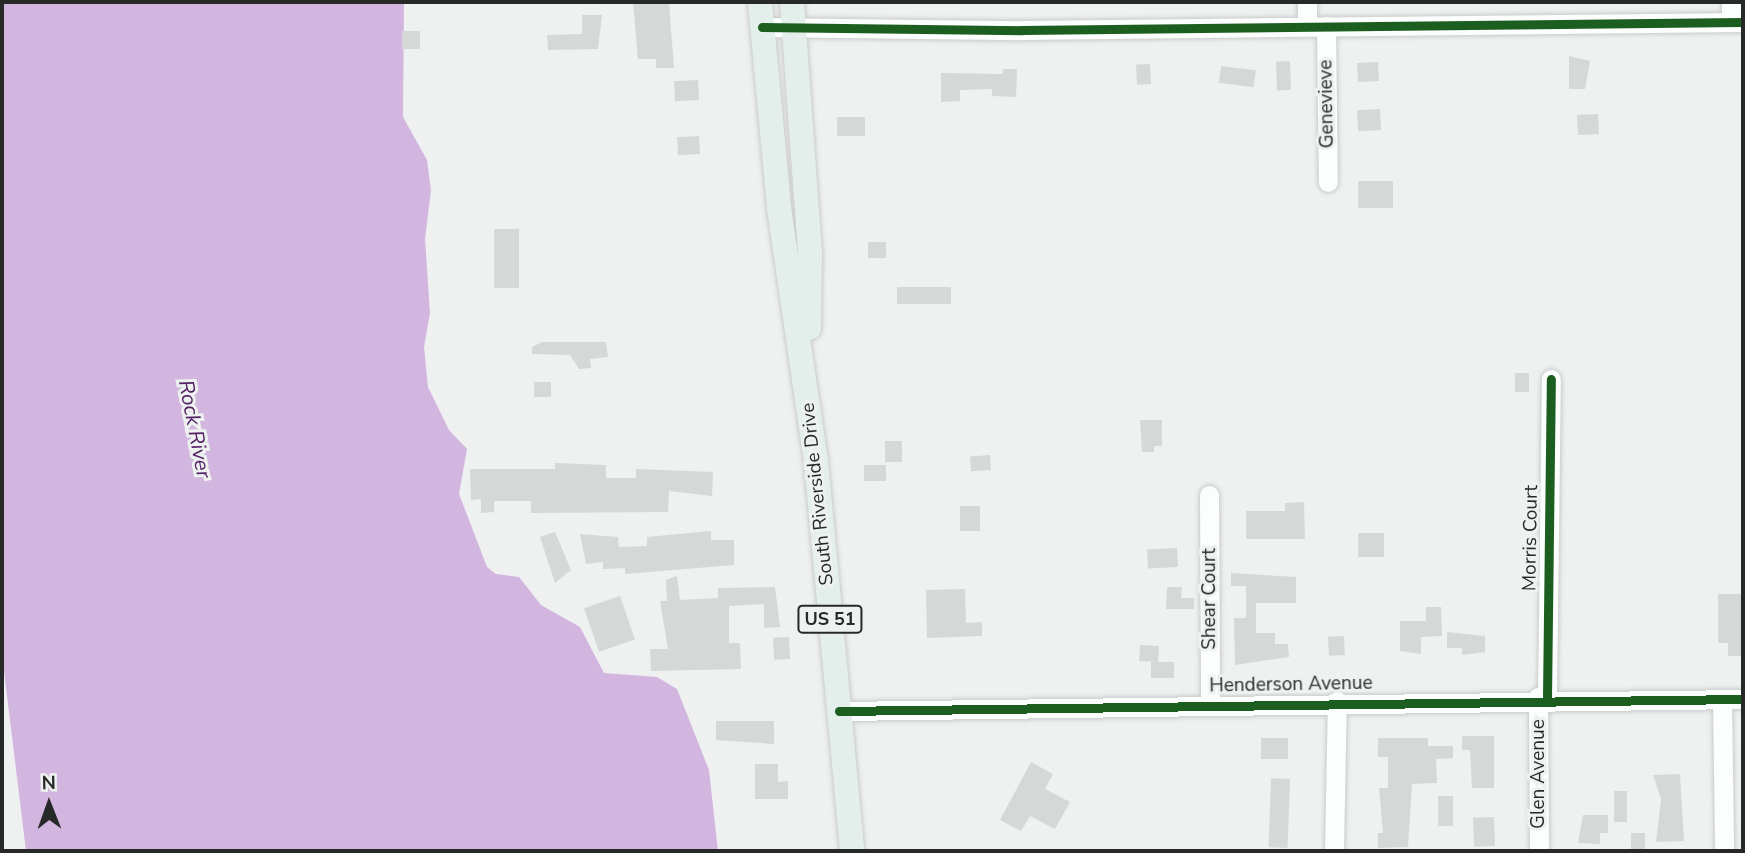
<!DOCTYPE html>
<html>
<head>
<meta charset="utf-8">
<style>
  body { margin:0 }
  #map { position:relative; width:1745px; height:853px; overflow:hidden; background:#eef1ef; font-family:"Nunito Sans",sans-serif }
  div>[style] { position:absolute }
  .water>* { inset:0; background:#d3b6e0 }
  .building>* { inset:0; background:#d6d8d7; transform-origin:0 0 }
  .roads { filter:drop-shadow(0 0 2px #cacccb) drop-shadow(0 0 2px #cacccb) }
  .minor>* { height:19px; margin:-9.5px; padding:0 9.5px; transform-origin:9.5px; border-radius:9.5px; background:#fcfdfd }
  .major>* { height:24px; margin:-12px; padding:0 12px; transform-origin:12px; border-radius:12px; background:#e4efeb }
  .cycleway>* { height:9px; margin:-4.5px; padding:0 4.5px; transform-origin:4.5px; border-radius:4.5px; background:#1b5e20 }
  span { translate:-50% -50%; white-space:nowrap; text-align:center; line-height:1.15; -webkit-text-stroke:6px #edf2ef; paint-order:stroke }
  .shield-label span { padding:2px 5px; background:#edf2ef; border:2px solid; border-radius:5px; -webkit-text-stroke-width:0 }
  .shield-label { font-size:18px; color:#272928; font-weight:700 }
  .street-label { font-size:19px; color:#272928 }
  .water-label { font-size:21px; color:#552068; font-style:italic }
  .frame { position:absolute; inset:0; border:4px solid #272928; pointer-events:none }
  .north { position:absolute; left:14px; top:769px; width:70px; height:70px; -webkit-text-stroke:5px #edf2ef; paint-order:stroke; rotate:359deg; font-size:19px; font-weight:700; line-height:28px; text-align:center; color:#272928 }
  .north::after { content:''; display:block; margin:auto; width:24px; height:32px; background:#272928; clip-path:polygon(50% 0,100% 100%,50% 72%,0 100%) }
</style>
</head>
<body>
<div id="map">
  <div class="water">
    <div style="clip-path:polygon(2px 2px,404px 2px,403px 117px,427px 160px,431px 190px,425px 239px,430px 313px,424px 347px,428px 387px,449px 430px,467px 449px,459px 494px,487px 567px,496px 574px,519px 577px,541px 605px,580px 627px,604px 673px,657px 677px,677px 689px,709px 770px,718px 851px,26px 851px,2px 655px)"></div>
  </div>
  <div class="building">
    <div style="clip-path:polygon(633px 2px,669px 2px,674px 68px,656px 68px,656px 59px,638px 59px)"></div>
    <div style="clip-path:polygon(582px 15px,602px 15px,598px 49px,548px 50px,547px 35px,582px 34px)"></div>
    <div style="left:402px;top:31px;width:18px;height:18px"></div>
    <div style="clip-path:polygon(1569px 56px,1590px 61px,1585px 89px,1569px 89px)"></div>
    <div style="left:1290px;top:61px;width:29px;height:14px;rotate:88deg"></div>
    <div style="left:1378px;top:62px;width:19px;height:21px;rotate:87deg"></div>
    <div style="left:1150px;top:64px;width:20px;height:14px;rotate:87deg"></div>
    <div style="left:1221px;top:66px;width:35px;height:17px;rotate:7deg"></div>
    <div style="clip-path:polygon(1003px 69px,1017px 69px,1016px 97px,992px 96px,992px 89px,960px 90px,960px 101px,941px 102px,941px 73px,1003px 74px)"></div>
    <div style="left:698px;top:80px;width:20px;height:24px;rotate:87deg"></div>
    <div style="left:1380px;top:109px;width:21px;height:23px;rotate:87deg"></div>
    <div style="left:1598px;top:114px;width:20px;height:21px;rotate:87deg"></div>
    <div style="left:837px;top:117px;width:28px;height:19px"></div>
    <div style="left:699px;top:136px;width:18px;height:22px;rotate:87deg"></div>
    <div style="left:1393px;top:181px;width:27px;height:35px;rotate:90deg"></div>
    <div style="left:494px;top:229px;width:25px;height:59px"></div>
    <div style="left:868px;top:242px;width:18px;height:16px"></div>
    <div style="left:897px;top:287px;width:54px;height:17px"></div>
    <div style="clip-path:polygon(542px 342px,606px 342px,608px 357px,590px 359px,591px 368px,579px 369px,570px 355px,532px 354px,532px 347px)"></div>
    <div style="left:1515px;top:373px;width:14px;height:19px"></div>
    <div style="left:551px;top:382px;width:15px;height:17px;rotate:90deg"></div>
    <div style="clip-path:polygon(1140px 420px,1162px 420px,1162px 446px,1154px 446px,1154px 452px,1142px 452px)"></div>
    <div style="left:885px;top:441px;width:17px;height:21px"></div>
    <div style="left:990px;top:455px;width:15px;height:20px;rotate:86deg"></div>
    <div style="clip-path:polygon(555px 463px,606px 465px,606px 478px,636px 478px,636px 469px,713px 472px,712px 496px,669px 491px,668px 512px,531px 513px,531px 501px,494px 501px,494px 512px,481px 513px,481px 499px,471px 500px,470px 469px,555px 469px)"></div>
    <div style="left:864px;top:465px;width:22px;height:16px"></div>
    <div style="clip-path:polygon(1304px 502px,1305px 539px,1246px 539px,1246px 511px,1285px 511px,1285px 503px)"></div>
    <div style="left:960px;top:506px;width:20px;height:25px"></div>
    <div style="clip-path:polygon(711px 531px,711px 540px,734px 540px,734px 565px,625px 574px,625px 568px,603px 569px,603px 562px,586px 564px,580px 534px,618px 537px,619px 547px,647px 546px,647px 537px)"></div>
    <div style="clip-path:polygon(555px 532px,571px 570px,555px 583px,540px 537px)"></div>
    <div style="left:1358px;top:533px;width:26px;height:24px"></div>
    <div style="left:1177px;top:548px;width:19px;height:30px;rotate:87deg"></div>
    <div style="clip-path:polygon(1231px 573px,1296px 577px,1296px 603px,1256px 603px,1256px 633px,1275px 633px,1275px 644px,1288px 644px,1289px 657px,1235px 665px,1234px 618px,1246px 618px,1246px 586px,1231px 586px)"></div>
    <div style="clip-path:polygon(677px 576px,680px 600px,718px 598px,718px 588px,775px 587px,780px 627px,764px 628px,764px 604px,729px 606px,729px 643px,740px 643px,741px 669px,651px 671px,650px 649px,668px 649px,660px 601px,667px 601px,666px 580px)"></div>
    <div style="clip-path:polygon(1167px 587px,1182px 587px,1181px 598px,1194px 598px,1194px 609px,1166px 609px)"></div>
    <div style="clip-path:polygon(965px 589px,966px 623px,982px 622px,982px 636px,927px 638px,926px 590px)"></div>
    <div style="clip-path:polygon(1718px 594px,1743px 594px,1743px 656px,1728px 656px,1728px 643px,1718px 643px)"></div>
    <div style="left:620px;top:596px;width:46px;height:38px;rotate:71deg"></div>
    <div style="clip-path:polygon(1426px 607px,1441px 607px,1442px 636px,1421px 637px,1421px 654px,1400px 651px,1400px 621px,1426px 621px)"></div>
    <div style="clip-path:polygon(1447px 632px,1485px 636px,1485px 652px,1462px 655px,1462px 648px,1447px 648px)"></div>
    <div style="left:1344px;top:636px;width:19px;height:16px;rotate:87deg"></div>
    <div style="left:789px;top:637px;width:22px;height:16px;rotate:87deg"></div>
    <div style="left:1140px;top:645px;width:19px;height:16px;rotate:3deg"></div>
    <div style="left:1151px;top:662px;width:23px;height:16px"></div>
    <div style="clip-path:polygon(716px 721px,774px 721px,774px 744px,716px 740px)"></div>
    <div style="clip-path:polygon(1462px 736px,1494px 736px,1494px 788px,1472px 788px,1470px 750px,1462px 750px)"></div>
    <div style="left:1261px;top:738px;width:27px;height:21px"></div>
    <div style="clip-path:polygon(1378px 738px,1428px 738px,1428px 746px,1453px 746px,1453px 758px,1436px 759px,1437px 783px,1412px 784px,1408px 847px,1378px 848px,1378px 833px,1383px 833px,1379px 788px,1388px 788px,1388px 757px,1378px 757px)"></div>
    <div style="clip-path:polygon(1031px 762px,1053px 774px,1045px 789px,1070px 802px,1055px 829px,1030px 816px,1021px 831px,1000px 820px)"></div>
    <div style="clip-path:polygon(755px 764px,778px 764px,778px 782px,788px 781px,788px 799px,755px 799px)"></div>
    <div style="clip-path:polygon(1680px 774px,1684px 841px,1656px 842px,1661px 799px,1653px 775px)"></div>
    <div style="left:1290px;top:779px;width:69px;height:19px;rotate:92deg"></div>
    <div style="left:1614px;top:791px;width:13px;height:31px"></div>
    <div style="left:1453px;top:796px;width:30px;height:15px;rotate:90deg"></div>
    <div style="clip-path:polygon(1583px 815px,1608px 815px,1608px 833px,1600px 833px,1600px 844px,1578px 843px)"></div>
    <div style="left:1494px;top:817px;width:29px;height:21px;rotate:88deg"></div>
    <div style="left:1631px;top:833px;width:14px;height:18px"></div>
  </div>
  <div class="roads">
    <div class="minor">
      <div style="left:1307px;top:2px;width:24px;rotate:90deg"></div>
      <div style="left:1731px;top:2px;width:20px;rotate:90deg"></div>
      <div style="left:1326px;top:26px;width:156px;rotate:89.3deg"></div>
      <div style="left:762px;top:27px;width:260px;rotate:0.7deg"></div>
      <div style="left:1022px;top:30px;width:721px;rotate:-0.64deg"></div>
      <div style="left:1209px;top:495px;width:209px;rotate:89.7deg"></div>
      <div style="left:1538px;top:697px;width:154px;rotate:89.6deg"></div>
      <div style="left:1547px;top:697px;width:318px;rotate:-89.3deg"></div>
      <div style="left:1722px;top:699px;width:152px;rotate:89.2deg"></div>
      <div style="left:839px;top:711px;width:904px;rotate:-0.76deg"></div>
      <div style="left:1334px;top:851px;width:150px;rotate:-88.9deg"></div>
    </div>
    <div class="major">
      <div style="left:760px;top:2px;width:207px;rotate:84.7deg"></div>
      <div style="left:779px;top:208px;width:256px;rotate:81.7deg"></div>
      <div style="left:816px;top:461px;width:392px;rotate:84.7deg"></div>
      <div style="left:792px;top:2px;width:250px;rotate:85.9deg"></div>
      <div style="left:810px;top:251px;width:77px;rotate:90.7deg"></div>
    </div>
  </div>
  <div class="cycleway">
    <div style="left:762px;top:27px;width:260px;rotate:0.7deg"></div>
    <div style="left:1022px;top:30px;width:721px;rotate:-0.64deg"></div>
    <div style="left:1547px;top:697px;width:318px;rotate:-89.3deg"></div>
    <div style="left:839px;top:711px;width:904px;rotate:-0.76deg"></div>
  </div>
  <div class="shield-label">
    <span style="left:830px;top:619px">US 51</span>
  </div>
  <div class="street-label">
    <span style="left:1327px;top:104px;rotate:-91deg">Genevieve</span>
    <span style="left:818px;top:494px;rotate:-96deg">South Riverside Drive</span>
    <span style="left:1531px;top:538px;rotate:-89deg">Morris Court</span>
    <span style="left:1210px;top:599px;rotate:-90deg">Shear Court</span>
    <span style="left:1291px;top:685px;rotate:-1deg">Henderson Avenue</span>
    <span style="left:1539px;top:774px;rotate:-90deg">Glen Avenue</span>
  </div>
  <div class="water-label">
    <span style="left:195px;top:429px;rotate:79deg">Rock River</span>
  </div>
  <div class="frame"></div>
  <div class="north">N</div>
</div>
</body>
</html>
